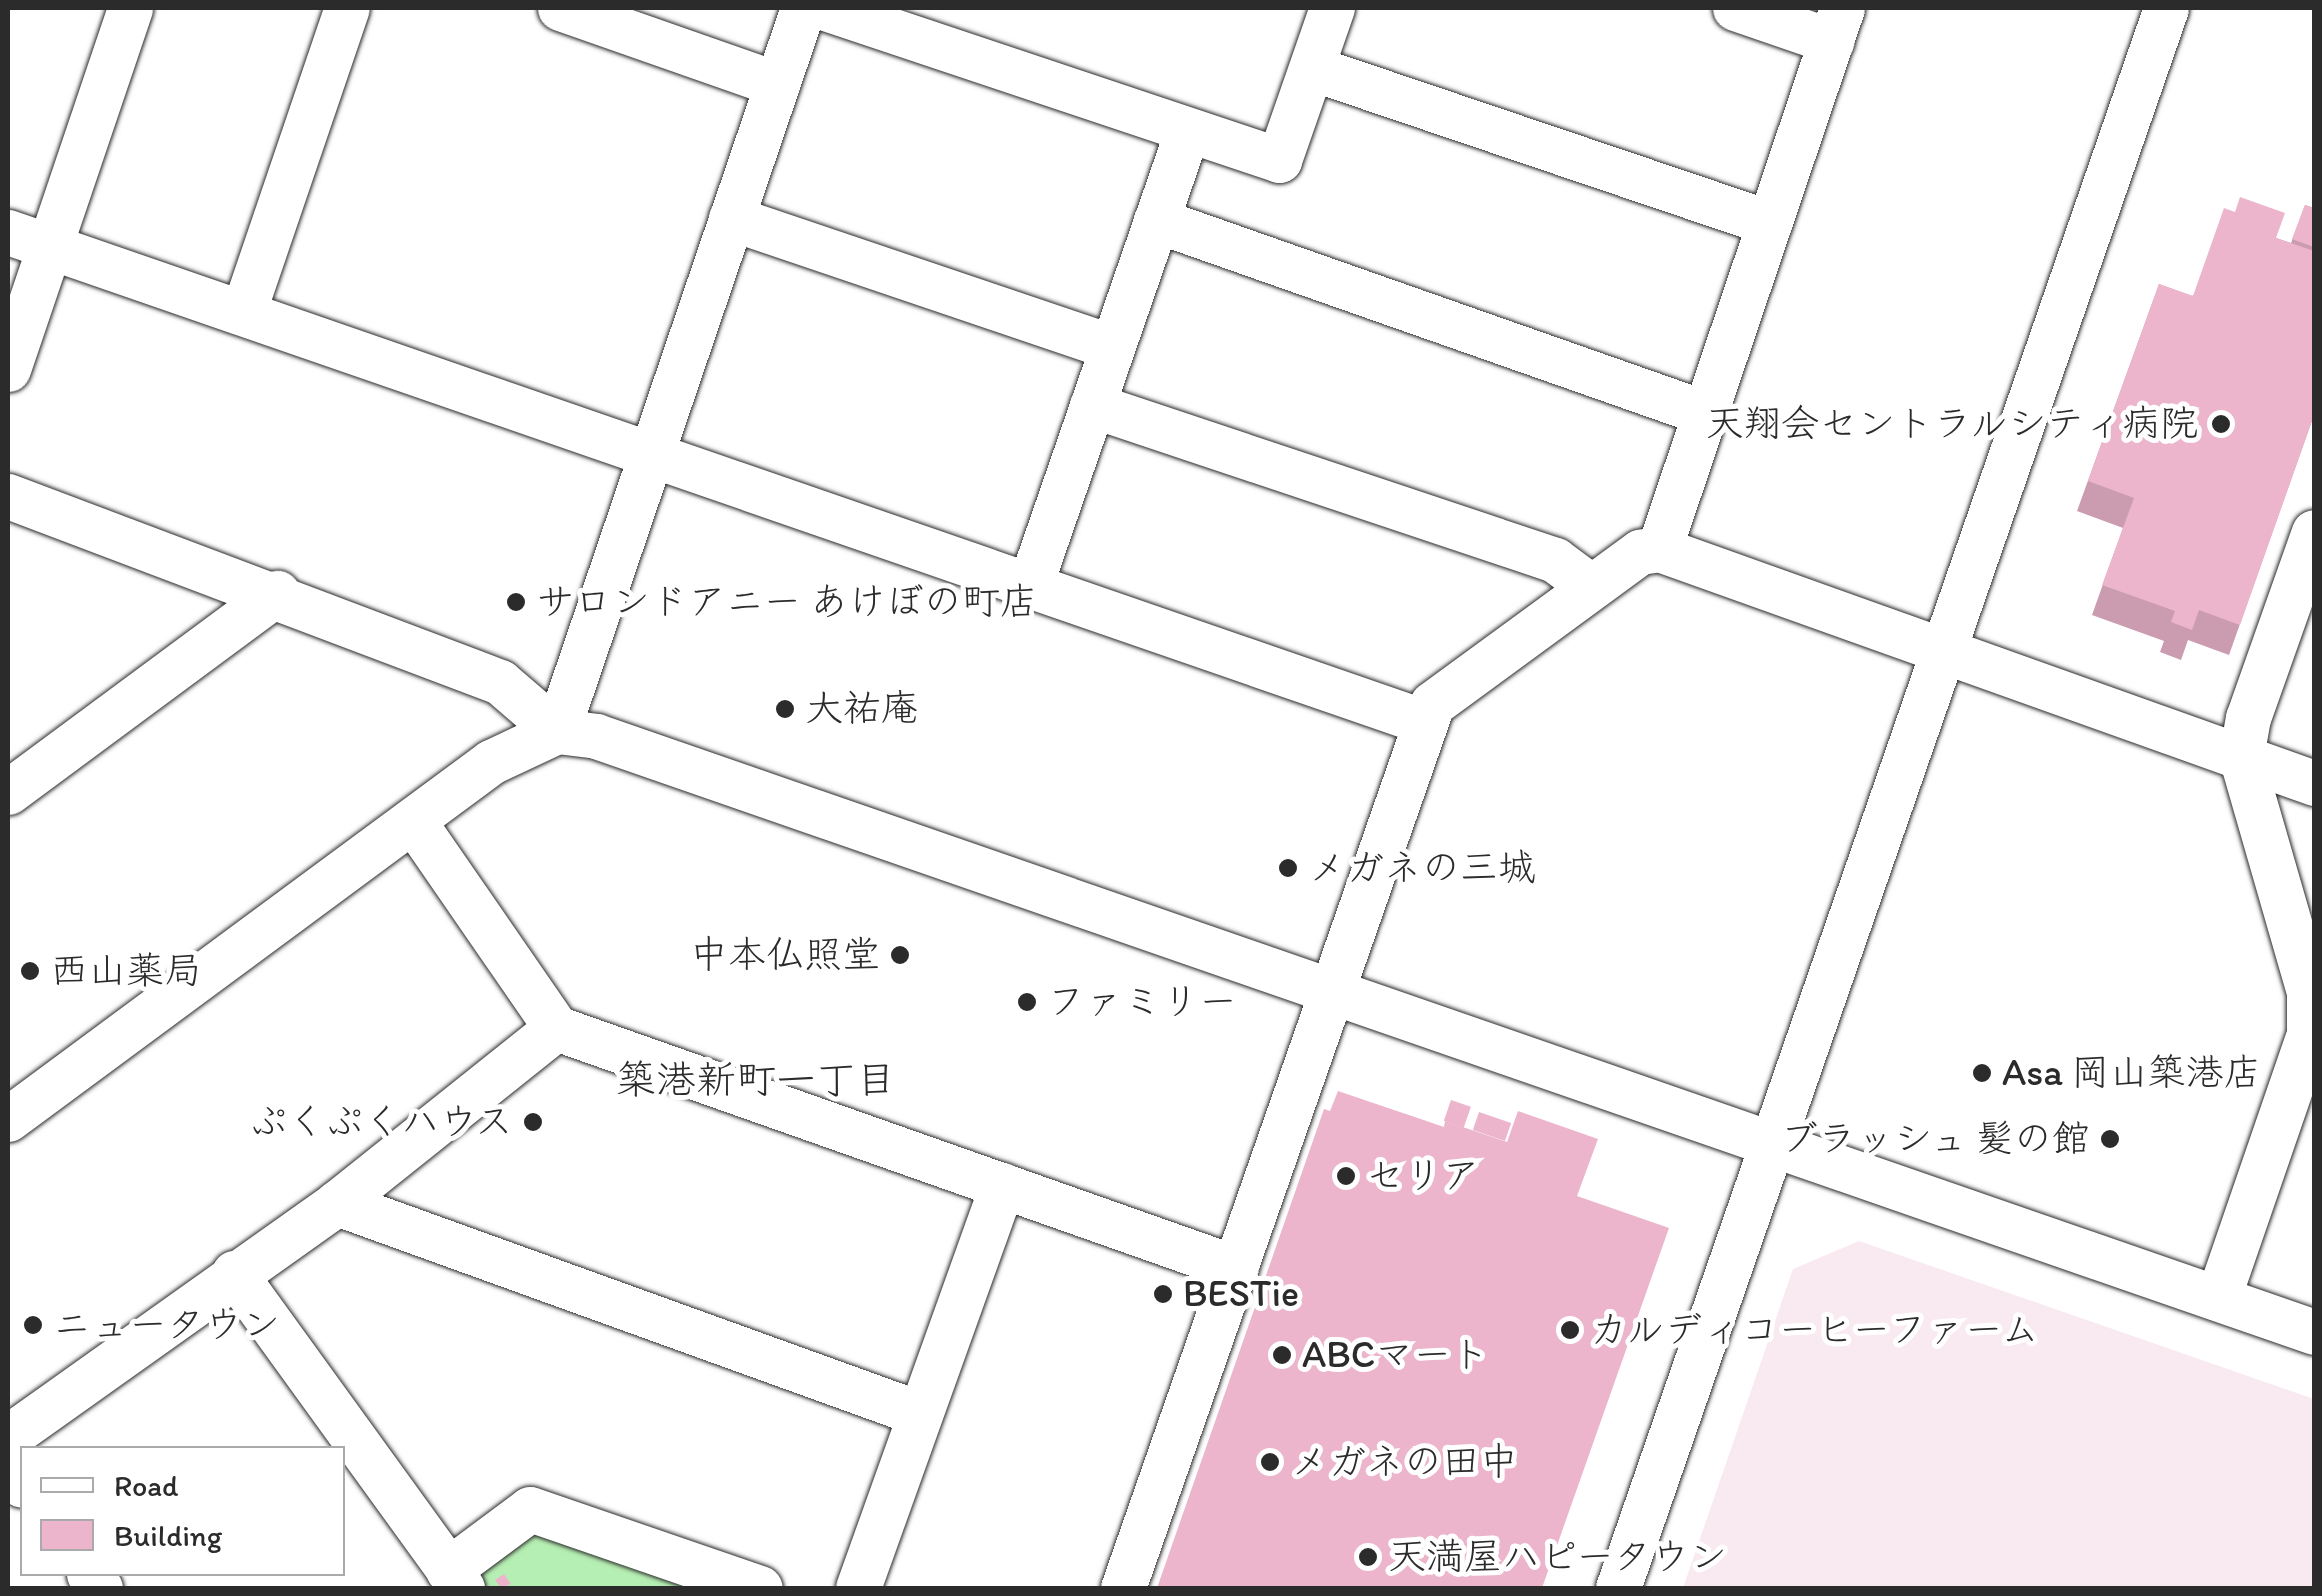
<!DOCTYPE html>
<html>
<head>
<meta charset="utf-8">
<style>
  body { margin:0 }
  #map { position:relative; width:2322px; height:1596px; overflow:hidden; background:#fff; font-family:Itim,"Klee One",sans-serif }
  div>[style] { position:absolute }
  .built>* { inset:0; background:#f9e9f0 }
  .green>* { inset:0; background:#b6efb3 }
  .roads { filter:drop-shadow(0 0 2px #2b2b2b) drop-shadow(0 0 2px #2b2b2b) }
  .minor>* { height:45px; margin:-22.5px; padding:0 22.5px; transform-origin:22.5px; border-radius:22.5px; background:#fff }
  .wall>* { inset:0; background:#cb9caf }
  .building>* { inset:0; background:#ecb5cc; transform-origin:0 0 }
  .dots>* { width:28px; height:28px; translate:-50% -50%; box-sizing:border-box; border:5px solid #fff; border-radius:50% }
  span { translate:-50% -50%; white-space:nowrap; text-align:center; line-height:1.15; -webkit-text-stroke:10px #fff; paint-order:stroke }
  .poi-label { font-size:38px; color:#2b2b2b }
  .right { translate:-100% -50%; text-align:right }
  .left { translate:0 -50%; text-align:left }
  .neighbourhood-label { font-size:40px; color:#2b2b2b }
  .frame { position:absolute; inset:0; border:10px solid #2b2b2b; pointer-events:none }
  .legend { position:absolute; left:20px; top:1446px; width:325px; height:130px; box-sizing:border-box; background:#fff; border:2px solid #aaa; margin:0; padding:12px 18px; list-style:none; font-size:30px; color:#2b2b2b }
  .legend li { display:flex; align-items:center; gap:20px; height:50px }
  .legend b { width:50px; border:2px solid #aaa }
</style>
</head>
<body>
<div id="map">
  <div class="built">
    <div style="clip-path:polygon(1859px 1241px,2314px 1399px,2314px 1588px,1683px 1588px,1793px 1269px)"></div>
  </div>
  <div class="green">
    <div style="clip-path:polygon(532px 1533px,696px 1588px,483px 1588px,483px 1568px)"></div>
  </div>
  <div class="roads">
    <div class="minor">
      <div style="left:560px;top:8px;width:230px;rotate:19.3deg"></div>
      <div style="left:825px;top:8px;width:479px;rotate:18.5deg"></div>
      <div style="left:1279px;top:160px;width:161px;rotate:-70.8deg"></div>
      <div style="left:1735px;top:8px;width:102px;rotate:19deg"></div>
      <div style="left:1312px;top:68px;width:483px;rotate:18.7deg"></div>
      <div style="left:731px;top:218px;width:402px;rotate:18.7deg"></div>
      <div style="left:1156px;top:220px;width:582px;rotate:19.37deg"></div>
      <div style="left:8px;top:232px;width:1499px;rotate:19.08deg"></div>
      <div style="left:244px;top:310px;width:319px;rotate:-71.2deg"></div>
      <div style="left:8px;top:369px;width:381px;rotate:-71.3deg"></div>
      <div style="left:1092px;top:405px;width:488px;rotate:18.5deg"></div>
      <div style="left:1555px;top:560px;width:44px;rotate:36.6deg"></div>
      <div style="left:8px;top:496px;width:526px;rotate:20.71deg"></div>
      <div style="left:500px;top:682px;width:75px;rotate:40.7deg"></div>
      <div style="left:557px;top:731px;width:764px;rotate:-71.21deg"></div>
      <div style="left:1659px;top:549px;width:571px;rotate:-71.31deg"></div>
      <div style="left:1029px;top:588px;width:485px;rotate:-70.9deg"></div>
      <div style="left:8px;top:792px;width:335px;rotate:-36.5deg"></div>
      <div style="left:414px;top:822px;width:250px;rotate:55.4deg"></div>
      <div style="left:556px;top:1028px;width:721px;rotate:19.44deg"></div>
      <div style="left:8px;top:1119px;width:601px;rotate:-36.47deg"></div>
      <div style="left:491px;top:762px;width:73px;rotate:-25.2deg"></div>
      <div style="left:557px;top:731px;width:39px;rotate:7deg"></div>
      <div style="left:596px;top:736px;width:1818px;rotate:19.13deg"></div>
      <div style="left:337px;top:1203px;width:618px;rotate:19.87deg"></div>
      <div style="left:234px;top:1273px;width:389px;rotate:54.1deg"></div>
      <div style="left:2218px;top:1298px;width:279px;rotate:-71deg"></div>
      <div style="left:2309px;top:1034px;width:42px;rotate:-90deg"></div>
      <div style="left:2309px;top:992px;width:245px;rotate:-106.1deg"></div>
      <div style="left:2241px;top:757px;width:40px;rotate:-80deg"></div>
      <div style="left:2248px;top:718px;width:197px;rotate:-70.5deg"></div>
      <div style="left:8px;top:1437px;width:404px;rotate:-35.4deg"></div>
      <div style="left:337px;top:1203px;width:280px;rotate:-38.6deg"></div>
      <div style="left:8px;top:1465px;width:24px;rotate:55deg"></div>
      <div style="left:448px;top:1570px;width:102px;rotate:-36.6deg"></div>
      <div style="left:530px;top:1509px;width:243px;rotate:19deg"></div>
      <div style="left:89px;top:1574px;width:18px;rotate:52deg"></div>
      <div style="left:858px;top:1588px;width:428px;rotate:-70.3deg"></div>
      <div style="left:1123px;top:1588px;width:936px;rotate:-70.73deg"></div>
      <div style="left:1432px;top:704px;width:258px;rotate:-36.2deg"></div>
      <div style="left:1640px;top:552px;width:19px;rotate:-9deg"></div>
      <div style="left:1659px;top:549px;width:696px;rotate:19.66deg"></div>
      <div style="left:1618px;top:1588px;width:1672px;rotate:-70.87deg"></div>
    </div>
  </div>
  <div class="wall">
    <div style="clip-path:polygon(2305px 205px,2314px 208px,2314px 415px,2229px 655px,2188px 640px,2181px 660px,2160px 652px,2164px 641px,2092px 615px,2123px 528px,2077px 511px,2159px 284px,2192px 296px,2276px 238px,2291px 243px)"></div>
  </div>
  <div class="building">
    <div style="clip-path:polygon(2240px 197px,2285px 213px,2276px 238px,2314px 251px,2314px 415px,2240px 625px,2199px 610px,2192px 630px,2171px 622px,2175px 611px,2102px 585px,2134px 498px,2088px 481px,2159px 284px,2193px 296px,2224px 208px,2235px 212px)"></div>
    <div style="clip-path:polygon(2305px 205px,2314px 208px,2314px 247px,2292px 239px)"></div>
    <div style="clip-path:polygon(1338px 1091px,1444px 1127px,1445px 1121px,1507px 1142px,1518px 1111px,1598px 1139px,1577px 1196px,1669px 1228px,1542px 1588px,1157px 1588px,1324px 1109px,1330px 1111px)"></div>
    <div style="left:1451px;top:1100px;width:21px;height:22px;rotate:19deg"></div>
    <div style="left:1479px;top:1112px;width:34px;height:19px;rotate:19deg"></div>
    <div style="clip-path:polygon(504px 1574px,511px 1584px,501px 1588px,495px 1580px)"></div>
  </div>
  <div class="dots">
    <div style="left:2221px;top:424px;background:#2b2b2b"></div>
    <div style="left:516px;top:602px;background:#2b2b2b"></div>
    <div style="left:785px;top:709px;background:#2b2b2b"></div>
    <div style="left:1288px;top:868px;background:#2b2b2b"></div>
    <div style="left:900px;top:955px;background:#2b2b2b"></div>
    <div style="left:30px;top:971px;background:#2b2b2b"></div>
    <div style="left:1027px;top:1002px;background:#2b2b2b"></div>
    <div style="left:1982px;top:1073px;background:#2b2b2b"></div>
    <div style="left:533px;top:1122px;background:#2b2b2b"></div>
    <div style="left:2110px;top:1139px;background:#2b2b2b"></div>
    <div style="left:1346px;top:1176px;background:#2b2b2b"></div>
    <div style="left:1163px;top:1294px;background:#2b2b2b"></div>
    <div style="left:33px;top:1325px;background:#2b2b2b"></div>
    <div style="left:1570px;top:1330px;background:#2b2b2b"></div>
    <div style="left:1282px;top:1355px;background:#2b2b2b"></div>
    <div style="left:1270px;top:1462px;background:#2b2b2b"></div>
    <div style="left:1368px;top:1557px;background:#2b2b2b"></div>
  </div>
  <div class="poi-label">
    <span class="right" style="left:2198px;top:424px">天翔会セントラルシティ病院</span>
    <span class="left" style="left:536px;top:602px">サロンドアニー あけぼの町店</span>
    <span class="left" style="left:805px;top:709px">大祐庵</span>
    <span class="left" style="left:1308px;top:868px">メガネの三城</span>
    <span class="right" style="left:880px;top:955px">中本仏照堂</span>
    <span class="left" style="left:50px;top:971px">西山薬局</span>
    <span class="left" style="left:1047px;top:1002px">ファミリー</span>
    <span class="left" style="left:2002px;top:1073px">Asa 岡山築港店</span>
    <span class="right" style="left:513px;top:1122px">ぷくぷくハウス</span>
    <span class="right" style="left:2090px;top:1139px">ブラッシュ 髪の館</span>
    <span class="left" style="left:1366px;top:1176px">セリア</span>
    <span class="left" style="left:1183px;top:1294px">BESTie</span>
    <span class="left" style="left:53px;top:1325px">ニュータウン</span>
    <span class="left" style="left:1590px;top:1330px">カルディコーヒーファーム</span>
    <span class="left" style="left:1302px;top:1355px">ABCマート</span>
    <span class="left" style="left:1290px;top:1462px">メガネの田中</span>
    <span class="left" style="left:1388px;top:1557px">天満屋ハピータウン</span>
  </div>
  <div class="neighbourhood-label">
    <span style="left:756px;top:1079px">築港新町一丁目</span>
  </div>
  <div class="frame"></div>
  <ul class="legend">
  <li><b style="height:12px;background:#fff"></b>Road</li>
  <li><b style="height:28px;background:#ecb5cc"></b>Building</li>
  </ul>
</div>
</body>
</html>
